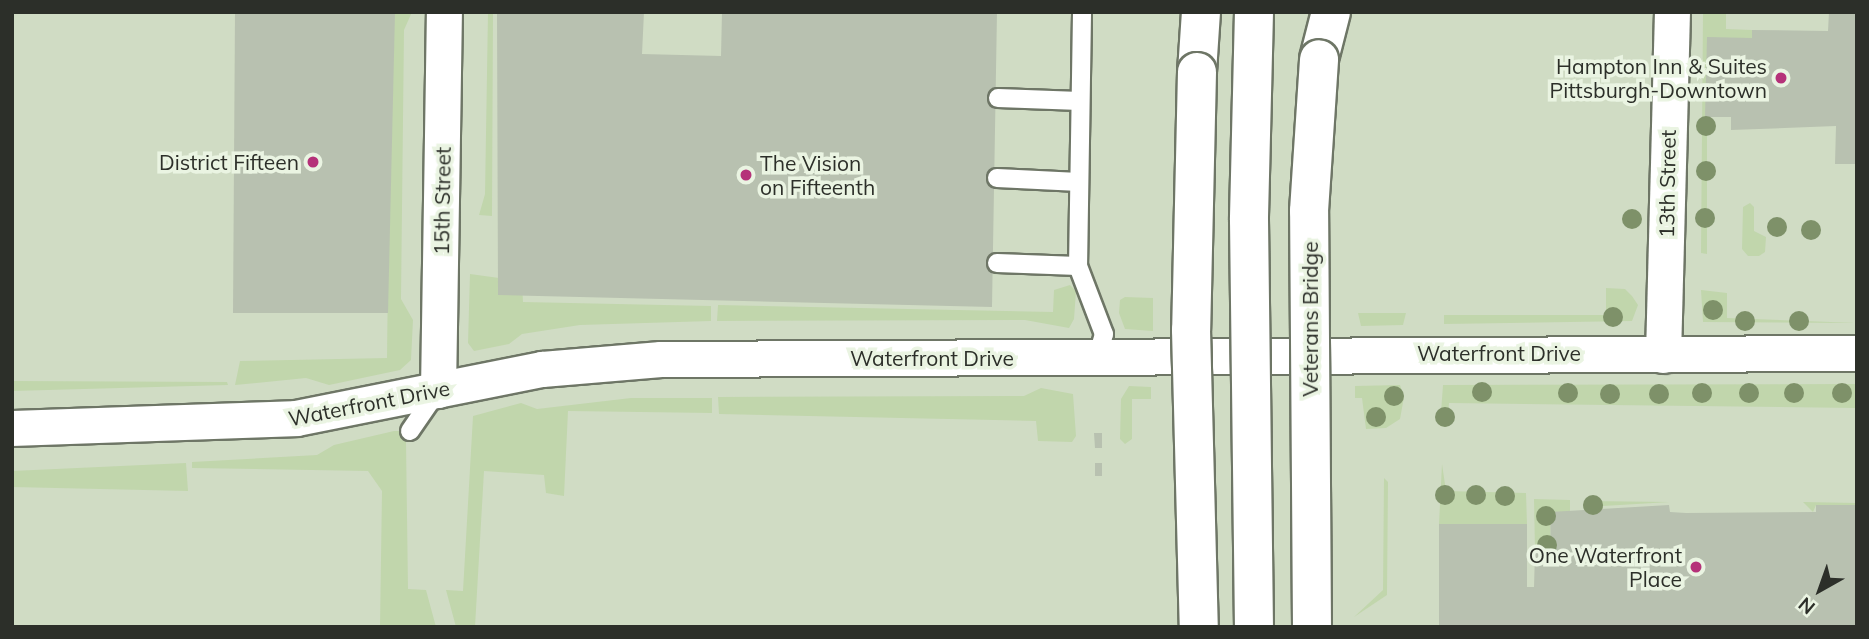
<!DOCTYPE html>
<html>
<head>
<meta charset="utf-8">
<style>
  body { margin:0 }
  #map { position:relative; width:1869px; height:639px; overflow:hidden; background:#dde7d5; font-family:Mulish,sans-serif }
  div>[style] { position:absolute }
  [style*='--x'] { left:calc(var(--x)*1px); top:calc(var(--y)*1px); width:calc(var(--w)*1px); rotate:calc(var(--a)*1deg) }
  .built>* { inset:0; background:#d0dcc4 }
  .green>* { inset:0; background:#c1d6ac }
  .building>* { inset:0; background:#b8c1b0 }
  .roads { filter:drop-shadow(2px 0 #6e7666) drop-shadow(-2px 0 #6e7666) drop-shadow(0 2px #6e7666) drop-shadow(0 -2px #6e7666) }
  .service>* { height:18px; margin:-9px; padding:0 9px; transform-origin:9px; border-radius:9px; background:#fff }
  .minor>* { height:35px; margin:-17.5px; padding:0 17.5px; transform-origin:17.5px; border-radius:17.5px; background:#fff }
  .motorway>* { height:38px; margin:-19px; padding:0 19px; transform-origin:19px; border-radius:19px; background:#fff }
  .bridges { filter:drop-shadow(2px 0 #6e7666) drop-shadow(-2px 0 #6e7666) drop-shadow(0 2px #6e7666) drop-shadow(0 -2px #6e7666) }
  .motorway-bridge>* { height:38px; margin:-19px; padding:0 19px; transform-origin:19px; border-radius:19px; background:#fff }
  .trees>* { width:20px; height:20px; margin:-10px; border-radius:50%; background:#7e9169 }
  .dots>* { width:19px; height:19px; translate:-50% -50%; box-sizing:border-box; border:4px solid #eaf4e2; border-radius:50% }
  span { translate:-50% -50%; white-space:nowrap; text-align:center; line-height:1.15; -webkit-text-stroke:7px #eaf4e2; paint-order:stroke }
  .poi-label { font-size:21px; color:#2c2f29 }
  .right { translate:-100% -50%; text-align:right }
  .left { translate:0 -50%; text-align:left }
  .street-label { font-size:21px; color:#2c2f29 }
  .frame { position:absolute; inset:0; border:14px solid #2c2f29; pointer-events:none }
  .north { position:absolute; left:1785px; top:555px; width:70px; height:70px; -webkit-text-stroke:5px #eaf4e2; paint-order:stroke; rotate:220deg; font-size:19px; font-weight:700; line-height:28px; text-align:center; color:#2c2f29 }
  .north::after { content:''; display:block; margin:auto; width:24px; height:32px; background:#2c2f29; clip-path:polygon(50% 0,100% 100%,50% 72%,0 100%) }
</style>
</head>
<body>
<div id="map">
  <div class="built">
    <i style="clip-path:polygon(12px 12px,1857px 12px,1857px 627px,12px 627px)"></i>
  </div>
  <div class="green">
    <i style="clip-path:polygon(391px 12px,412px 12px,404px 30px,401px 299px,413px 320px,411px 360px,400px 370px,329px 385px,306px 378px,235px 385px,240px 361px,387px 358px)"></i>
    <i style="clip-path:polygon(488px 12px,493px 12px,492px 216px,479px 215px,485px 194px)"></i>
    <i style="clip-path:polygon(1703px 12px,1726px 12px,1726px 29px,1752px 30px,1752px 38px,1707px 38px,1707px 254px,1701px 253px)"></i>
    <i style="clip-path:polygon(1750px 203px,1754px 207px,1754px 231px,1766px 237px,1765px 252px,1759px 256px,1748px 256px,1742px 249px,1743px 207px)"></i>
    <i style="clip-path:polygon(470px 274px,522px 281px,523px 302px,711px 306px,711px 321px,580px 325px,522px 334px,509px 344px,474px 351px,468px 343px)"></i>
    <i style="clip-path:polygon(1070px 285px,1076px 291px,1074px 319px,1069px 328px,1025px 320px,717px 321px,718px 305px,1053px 312px,1054px 290px)"></i>
    <i style="clip-path:polygon(1606px 288px,1625px 289px,1632px 296px,1638px 305px,1632px 321px,1444px 324px,1444px 315px,1606px 315px)"></i>
    <i style="clip-path:polygon(1701px 290px,1727px 293px,1727px 318px,1857px 323px,1703px 322px)"></i>
    <i style="clip-path:polygon(1125px 297px,1153px 298px,1153px 331px,1125px 329px,1119px 313px,1120px 300px)"></i>
    <i style="clip-path:polygon(1358px 313px,1406px 313px,1403px 325px,1361px 326px)"></i>
    <i style="clip-path:polygon(12px 381px,227px 382px,228px 385px,12px 391px)"></i>
    <i style="clip-path:polygon(1857px 384px,1857px 408px,1449px 403px,1447px 427px,1440px 426px,1443px 385px)"></i>
    <i style="clip-path:polygon(1400px 385px,1404px 397px,1400px 419px,1386px 428px,1366px 429px,1362px 398px,1355px 398px,1355px 386px)"></i>
    <i style="clip-path:polygon(1129px 386px,1151px 387px,1151px 399px,1132px 399px,1132px 439px,1125px 444px,1120px 439px,1121px 399px)"></i>
    <i style="clip-path:polygon(1041px 388px,1073px 394px,1076px 436px,1072px 442px,1038px 441px,1036px 421px,719px 414px,718px 397px,1024px 396px)"></i>
    <i style="clip-path:polygon(631px 398px,712px 398px,712px 413px,568px 411px,564px 496px,546px 493px,544px 475px,484px 471px,475px 627px,456px 627px,446px 590px,463px 591px,473px 416px,521px 403px,537px 409px)"></i>
    <i style="clip-path:polygon(394px 431px,401px 431px,406px 441px,408px 589px,426px 590px,436px 627px,380px 627px,382px 491px,368px 471px,192px 468px,192px 462px,317px 455px,334px 445px)"></i>
    <i style="clip-path:polygon(186px 463px,188px 491px,12px 487px,12px 471px)"></i>
    <i style="clip-path:polygon(1442px 464px,1446px 491px,1526px 493px,1527px 524px,1439px 524px)"></i>
    <i style="clip-path:polygon(1384px 478px,1388px 482px,1387px 595px,1354px 617px,1383px 590px)"></i>
    <i style="clip-path:polygon(1534px 499px,1570px 500px,1570px 512px,1550px 512px,1551px 551px,1535px 551px)"></i>
    <i style="clip-path:polygon(1585px 501px,1670px 502px,1603px 506px,1603px 512px,1584px 512px)"></i>
    <i style="clip-path:polygon(1803px 502px,1857px 503px,1857px 505px,1816px 505px,1813px 512px)"></i>
  </div>
  <div class="building">
    <i style="clip-path:polygon(235px 12px,395px 12px,388px 313px,233px 313px)"></i>
    <i style="clip-path:polygon(497px 12px,644px 12px,642px 54px,721px 56px,722px 12px,997px 12px,992px 307px,498px 295px)"></i>
    <i style="clip-path:polygon(1829px 12px,1857px 12px,1857px 164px,1835px 164px,1836px 126px,1731px 130px,1731px 117px,1705px 117px,1707px 37px,1752px 38px,1752px 30px,1828px 31px)"></i>
    <i style="clip-path:polygon(1094px 433px,1102px 433px,1102px 448px,1095px 448px)"></i>
    <i style="clip-path:polygon(1095px 463px,1102px 463px,1102px 476px,1095px 476px)"></i>
    <i style="clip-path:polygon(1669px 505px,1670px 512px,1686px 513px,1816px 512px,1816px 505px,1857px 505px,1857px 627px,1439px 627px,1439px 524px,1527px 524px,1527px 587px,1534px 587px,1535px 551px,1551px 551px,1550px 512px)"></i>
  </div>
  <div class="roads">
    <div class="service">
      <i style="--x:1082;--y:14;--w:252;--a:90.9"></i>
      <i style="--x:1078;--y:266;--w:73;--a:69.1"></i>
      <i style="--x:1104;--y:334;--w:26;--a:106"></i>
      <i style="--x:998;--y:98;--w:82;--a:2.1"></i>
      <i style="--x:997;--y:178;--w:82;--a:2.8"></i>
      <i style="--x:997;--y:263;--w:81;--a:2.1"></i>
      <i style="--x:410;--y:431;--w:46;--a:-55.6"></i>
    </div>
    <div class="minor">
      <i style="--x:1663;--y:355;--w:343;--a:-88.5"></i>
      <i style="--x:438;--y:390;--w:378;--a:-89.1"></i>
      <i style="--x:12;--y:428;--w:284;--a:-2"></i>
      <i style="--x:296;--y:418;--w:251;--a:-11.3"></i>
      <i style="--x:542;--y:369;--w:119;--a:-4.8"></i>
      <i style="--x:661;--y:359;--w:1196;--a:-0.29"></i>
    </div>
    <div class="motorway">
      <i style="--x:1319;--y:59;--w:49;--a:-75.7"></i>
      <i style="--x:1197;--y:72;--w:60;--a:-86.2"></i>
    </div>
  </div>
  <div class="bridges">
    <div class="motorway-bridge">
      <i style="--x:1254;--y:12;--w:208;--a:91.4"></i>
      <i style="--x:1249;--y:220;--w:407;--a:89.3"></i>
      <i style="--x:1197;--y:72;--w:258;--a:91.3"></i>
      <i style="--x:1191;--y:330;--w:297;--a:88.5"></i>
      <i style="--x:1312;--y:627;--w:416;--a:-90.4"></i>
      <i style="--x:1309;--y:211;--w:152;--a:-86.2"></i>
    </div>
  </div>
  <div class="trees">
    <i style="left:1706px;top:126px"></i>
    <i style="left:1706px;top:171px"></i>
    <i style="left:1705px;top:218px"></i>
    <i style="left:1632px;top:219px"></i>
    <i style="left:1777px;top:227px"></i>
    <i style="left:1811px;top:230px"></i>
    <i style="left:1713px;top:310px"></i>
    <i style="left:1613px;top:317px"></i>
    <i style="left:1745px;top:321px"></i>
    <i style="left:1799px;top:321px"></i>
    <i style="left:1482px;top:392px"></i>
    <i style="left:1568px;top:393px"></i>
    <i style="left:1702px;top:393px"></i>
    <i style="left:1749px;top:393px"></i>
    <i style="left:1794px;top:393px"></i>
    <i style="left:1842px;top:393px"></i>
    <i style="left:1610px;top:394px"></i>
    <i style="left:1659px;top:394px"></i>
    <i style="left:1394px;top:396px"></i>
    <i style="left:1376px;top:417px"></i>
    <i style="left:1445px;top:417px"></i>
    <i style="left:1445px;top:495px"></i>
    <i style="left:1476px;top:495px"></i>
    <i style="left:1505px;top:496px"></i>
    <i style="left:1593px;top:505px"></i>
    <i style="left:1546px;top:516px"></i>
    <i style="left:1547px;top:545px"></i>
  </div>
  <div class="dots">
    <i style="left:1781px;top:78px;background:#b53279"></i>
    <i style="left:313px;top:162px;background:#b53279"></i>
    <i style="left:746px;top:175px;background:#b53279"></i>
    <i style="left:1696px;top:567px;background:#b53279"></i>
  </div>
  <div class="poi-label">
    <span class="right" style="left:1767px;top:78px">Hampton Inn &amp; Suites<br>Pittsburgh-Downtown</span>
    <span class="right" style="left:299px;top:162px">District Fifteen</span>
    <span class="left" style="left:760px;top:175px">The Vision<br>on Fifteenth</span>
    <span class="right" style="left:1682px;top:567px">One Waterfront<br>Place</span>
  </div>
  <div class="street-label">
    <span style="left:1667px;top:184px;rotate:-89deg">13th Street</span>
    <span style="left:442px;top:201px;rotate:-89deg">15th Street</span>
    <span style="left:1310px;top:319px;rotate:-90deg">Veterans Bridge</span>
    <span style="left:1499px;top:353px">Waterfront Drive</span>
    <span style="left:932px;top:358px">Waterfront Drive</span>
    <span style="left:369px;top:403px;rotate:-11deg">Waterfront Drive</span>
  </div>
  <div class="frame"></div>
  <div class="north">N</div>
</div>
</body>
</html>
